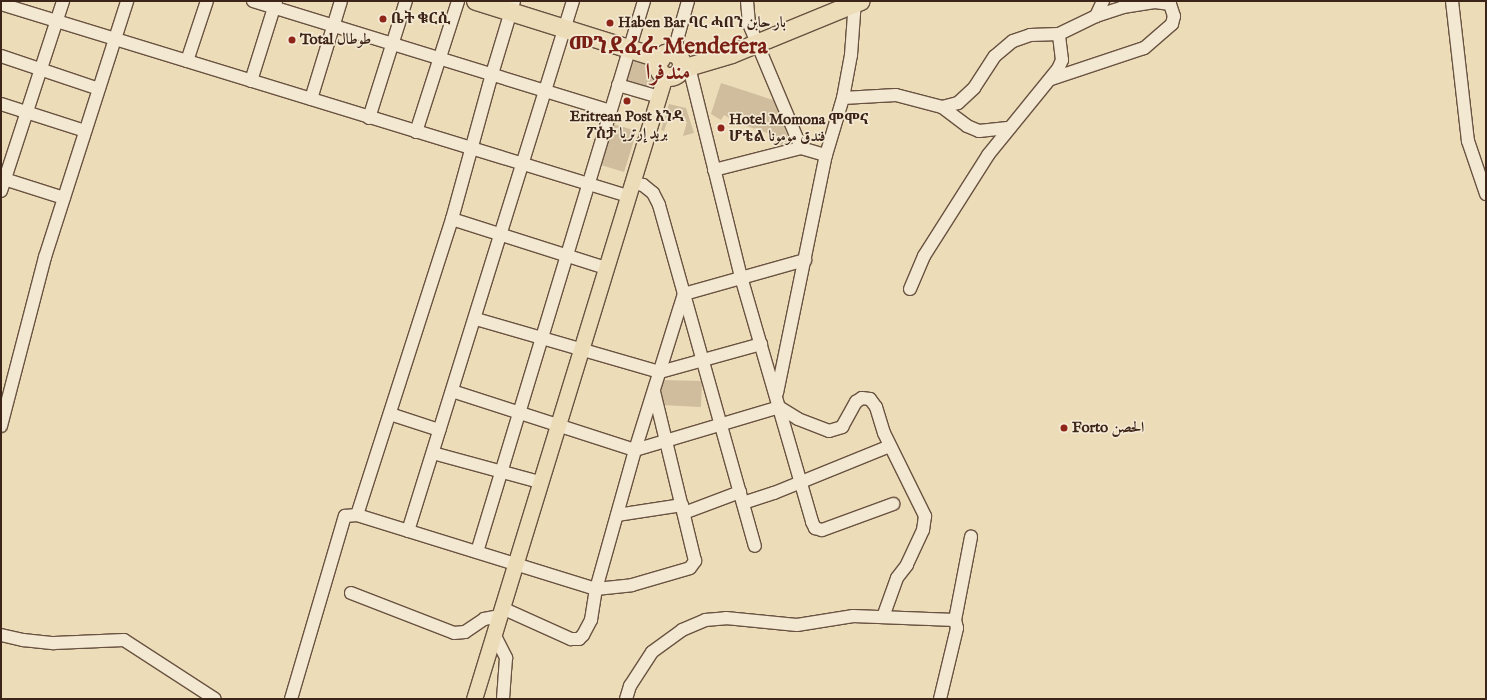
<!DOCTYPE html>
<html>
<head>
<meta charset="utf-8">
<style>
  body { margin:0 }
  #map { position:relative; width:1487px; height:700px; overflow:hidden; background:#eddcb8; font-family:"IM FELL English",Amiri,"Noto Serif Ethiopic",serif }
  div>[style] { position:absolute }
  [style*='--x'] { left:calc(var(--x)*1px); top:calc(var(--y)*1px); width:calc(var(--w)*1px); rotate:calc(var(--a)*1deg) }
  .green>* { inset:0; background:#cfbd9d }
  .roads { filter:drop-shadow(1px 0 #695241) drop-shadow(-1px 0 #695241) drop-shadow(0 1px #695241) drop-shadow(0 -1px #695241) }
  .minor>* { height:12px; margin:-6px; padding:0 6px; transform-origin:6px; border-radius:6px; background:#f3e8d1 }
  .major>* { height:15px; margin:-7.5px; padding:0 7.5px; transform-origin:7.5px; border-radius:7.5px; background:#eddcb8 }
  .highway>* { height:18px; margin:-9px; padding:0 9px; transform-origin:9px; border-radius:9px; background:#eddcb8 }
  .highway>.ring { margin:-9px; padding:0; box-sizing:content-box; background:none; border:18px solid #eddcb8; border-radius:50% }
  .dots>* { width:11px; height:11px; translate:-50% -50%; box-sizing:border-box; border:2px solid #f3e8d1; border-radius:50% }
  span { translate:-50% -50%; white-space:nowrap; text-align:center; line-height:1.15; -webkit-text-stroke:3.5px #f3e8d1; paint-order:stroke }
  .poi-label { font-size:15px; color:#3d2419; font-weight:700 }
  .left { translate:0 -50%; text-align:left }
  .town-label { font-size:23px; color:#7a1f14; font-weight:700 }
  .frame { position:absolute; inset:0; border:2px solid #3d2419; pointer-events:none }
</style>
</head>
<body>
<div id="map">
  <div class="green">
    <i style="clip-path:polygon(633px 61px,645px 64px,653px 71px,654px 82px,649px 88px,626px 83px)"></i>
    <i style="clip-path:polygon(721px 83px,773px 100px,791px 144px,774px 145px,777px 136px,743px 125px,724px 115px,721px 120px,711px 114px)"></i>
    <i style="clip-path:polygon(669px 104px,686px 108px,694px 133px,683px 136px,687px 122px,669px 116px,664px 131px,661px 130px)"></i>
    <i style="clip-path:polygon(613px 124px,637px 131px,624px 172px,601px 165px)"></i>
    <i style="clip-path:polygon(662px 380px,702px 381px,701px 407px,661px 405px)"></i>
  </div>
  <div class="roads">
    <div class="minor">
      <i style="--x:253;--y:1;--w:374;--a:17.1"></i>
      <i style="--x:747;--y:1;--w:23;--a:85"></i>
      <i style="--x:749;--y:24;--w:134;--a:67.2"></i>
      <i style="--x:1452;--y:1;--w:141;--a:83.5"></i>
      <i style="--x:1468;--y:141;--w:56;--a:71.2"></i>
      <i style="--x:1;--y:4;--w:656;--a:17.03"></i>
      <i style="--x:1096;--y:16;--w:17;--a:-65"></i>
      <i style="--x:673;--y:54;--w:55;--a:-74.2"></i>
      <i style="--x:1;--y:56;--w:103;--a:18.6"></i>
      <i style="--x:187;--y:61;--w:63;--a:-71.6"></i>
      <i style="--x:689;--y:67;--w:216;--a:76.1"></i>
      <i style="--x:741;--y:277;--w:255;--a:73.8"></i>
      <i style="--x:812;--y:522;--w:7;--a:63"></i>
      <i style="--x:815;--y:528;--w:7;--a:16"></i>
      <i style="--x:822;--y:530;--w:76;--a:-20.1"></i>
      <i style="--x:251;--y:81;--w:84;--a:-72.6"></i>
      <i style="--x:618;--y:85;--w:43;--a:16.3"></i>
      <i style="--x:843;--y:98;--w:53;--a:-3.2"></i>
      <i style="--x:896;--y:95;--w:48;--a:14.6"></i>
      <i style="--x:942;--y:107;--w:16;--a:-14"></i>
      <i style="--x:958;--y:103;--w:22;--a:-43"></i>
      <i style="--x:974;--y:88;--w:38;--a:-57"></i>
      <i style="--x:995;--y:56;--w:23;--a:-40"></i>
      <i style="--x:1013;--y:41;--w:18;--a:-19"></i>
      <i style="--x:1030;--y:35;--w:29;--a:-2"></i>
      <i style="--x:1059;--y:34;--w:41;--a:-25.9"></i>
      <i style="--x:1096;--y:16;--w:28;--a:-18"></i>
      <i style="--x:1123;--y:7;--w:32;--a:-9"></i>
      <i style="--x:1155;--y:2;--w:15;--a:8"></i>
      <i style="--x:1170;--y:4;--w:13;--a:72"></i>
      <i style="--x:1174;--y:16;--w:8;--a:104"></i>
      <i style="--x:1172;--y:24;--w:37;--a:139"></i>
      <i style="--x:1144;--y:48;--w:98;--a:161.6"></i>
      <i style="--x:311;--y:99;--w:102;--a:-73"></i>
      <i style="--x:1;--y:104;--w:88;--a:17.8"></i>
      <i style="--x:942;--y:107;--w:31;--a:37"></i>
      <i style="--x:967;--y:126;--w:13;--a:23"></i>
      <i style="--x:979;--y:131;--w:31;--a:-6"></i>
      <i style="--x:369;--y:118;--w:123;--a:-72.5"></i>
      <i style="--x:416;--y:132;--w:138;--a:-72.2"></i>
      <i style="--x:714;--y:170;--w:90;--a:-14.2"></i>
      <i style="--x:801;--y:148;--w:26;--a:16"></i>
      <i style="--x:1;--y:178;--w:66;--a:17.6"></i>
      <i style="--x:632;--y:183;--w:11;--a:10"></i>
      <i style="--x:643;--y:185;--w:13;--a:39"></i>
      <i style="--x:653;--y:193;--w:13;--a:63"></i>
      <i style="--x:659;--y:205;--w:354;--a:74.3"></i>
      <i style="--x:1;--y:191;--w:200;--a:-71.9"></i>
      <i style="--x:452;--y:219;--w:162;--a:17.7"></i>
      <i style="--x:910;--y:289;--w:36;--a:-67"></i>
      <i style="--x:924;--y:256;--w:120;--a:-57.6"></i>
      <i style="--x:988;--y:155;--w:111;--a:-50.9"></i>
      <i style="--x:1058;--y:69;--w:10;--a:-66"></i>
      <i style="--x:1062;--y:60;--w:26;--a:-97"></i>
      <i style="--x:476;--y:319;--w:191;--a:16.1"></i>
      <i style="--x:660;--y:372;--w:105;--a:-15.5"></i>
      <i style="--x:452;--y:391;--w:192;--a:17.9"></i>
      <i style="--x:635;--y:450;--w:150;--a:-16.6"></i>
      <i style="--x:779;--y:407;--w:22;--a:32"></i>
      <i style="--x:798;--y:419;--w:33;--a:21"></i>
      <i style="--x:829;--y:431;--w:14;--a:-17"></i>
      <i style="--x:842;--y:427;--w:29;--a:-61"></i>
      <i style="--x:856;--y:402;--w:7;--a:-34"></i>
      <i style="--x:862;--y:398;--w:8;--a:7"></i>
      <i style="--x:870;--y:399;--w:10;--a:53"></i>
      <i style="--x:876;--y:407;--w:27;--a:73"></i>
      <i style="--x:884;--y:433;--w:93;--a:63.7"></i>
      <i style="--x:925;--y:516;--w:14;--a:98"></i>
      <i style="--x:923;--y:530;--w:38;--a:115"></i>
      <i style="--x:907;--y:565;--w:16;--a:128"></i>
      <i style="--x:897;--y:578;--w:41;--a:109.7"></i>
      <i style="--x:777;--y:393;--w:243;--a:-78.4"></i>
      <i style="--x:826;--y:155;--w:59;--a:-73.4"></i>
      <i style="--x:843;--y:98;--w:44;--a:-79.5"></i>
      <i style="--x:851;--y:55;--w:54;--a:-85.8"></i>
      <i style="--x:390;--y:414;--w:52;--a:18.1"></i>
      <i style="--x:1;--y:426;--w:175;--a:-75.4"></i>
      <i style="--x:45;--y:257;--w:269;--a:-72.2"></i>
      <i style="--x:433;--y:453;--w:111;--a:15.2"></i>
      <i style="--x:743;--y:503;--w:33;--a:-18"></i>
      <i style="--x:774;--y:493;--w:125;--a:-22.1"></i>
      <i style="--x:684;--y:513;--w:60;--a:-20.6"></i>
      <i style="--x:357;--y:515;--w:311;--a:-72.2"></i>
      <i style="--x:452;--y:219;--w:150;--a:-74.6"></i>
      <i style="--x:492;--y:74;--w:76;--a:-73.2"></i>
      <i style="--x:617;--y:515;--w:66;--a:-8.7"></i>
      <i style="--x:408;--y:531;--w:555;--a:-72.71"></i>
      <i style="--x:477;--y:552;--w:576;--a:-73.14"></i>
      <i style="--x:351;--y:593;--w:110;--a:21.2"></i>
      <i style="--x:454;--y:633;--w:11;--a:-5"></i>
      <i style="--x:465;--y:632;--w:23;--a:-34"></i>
      <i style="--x:484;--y:619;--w:15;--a:-11"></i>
      <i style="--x:502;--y:608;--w:76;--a:24.2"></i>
      <i style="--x:571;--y:639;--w:8;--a:0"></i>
      <i style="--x:579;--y:639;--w:6;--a:-45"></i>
      <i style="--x:583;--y:635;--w:17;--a:-62"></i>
      <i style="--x:591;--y:620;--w:31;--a:-81"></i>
      <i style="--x:596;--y:589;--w:144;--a:-74.3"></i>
      <i style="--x:635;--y:450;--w:164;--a:-72.6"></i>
      <i style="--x:684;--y:294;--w:126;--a:-15.7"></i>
      <i style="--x:494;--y:634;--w:27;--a:63"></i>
      <i style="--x:506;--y:658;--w:41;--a:94.2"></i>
      <i style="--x:1;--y:635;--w:23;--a:13"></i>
      <i style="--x:23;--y:640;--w:31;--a:6"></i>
      <i style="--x:54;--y:643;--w:70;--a:-2.5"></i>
      <i style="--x:124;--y:640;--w:108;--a:33"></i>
      <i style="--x:291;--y:699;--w:191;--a:-73.6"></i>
      <i style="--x:345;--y:516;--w:12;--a:-5"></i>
      <i style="--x:357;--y:515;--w:250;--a:17.2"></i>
      <i style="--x:596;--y:589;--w:36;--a:-6"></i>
      <i style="--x:632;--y:585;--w:60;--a:-16.3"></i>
      <i style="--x:690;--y:568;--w:9;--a:-54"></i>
      <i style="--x:695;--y:561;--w:174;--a:-103.6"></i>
      <i style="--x:626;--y:699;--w:14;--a:-73"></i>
      <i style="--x:630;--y:686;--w:40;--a:-57.1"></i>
      <i style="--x:652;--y:652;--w:37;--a:-36"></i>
      <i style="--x:682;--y:630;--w:25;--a:-23"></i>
      <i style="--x:705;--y:620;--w:21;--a:-5"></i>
      <i style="--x:726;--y:618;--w:71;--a:5.6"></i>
      <i style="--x:797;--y:625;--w:57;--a:-9.1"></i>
      <i style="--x:853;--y:616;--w:102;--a:2.2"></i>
      <i style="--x:955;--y:620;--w:85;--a:-79.1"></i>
      <i style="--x:940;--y:699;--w:73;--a:-76.5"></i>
      <i style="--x:957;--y:628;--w:8;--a:-104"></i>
    </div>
    <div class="major">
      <i style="--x:474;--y:699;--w:652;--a:-72.96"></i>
    </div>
    <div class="highway">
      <i style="--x:476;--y:1;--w:194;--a:17.4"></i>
      <i class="ring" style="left:658px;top:53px;width:6px;height:6px"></i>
      <i style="--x:682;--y:69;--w:52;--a:-16.7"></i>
      <i style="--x:732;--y:54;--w:139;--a:-22.3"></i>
    </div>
  </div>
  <div class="dots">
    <i style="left:383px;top:19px;background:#8f2418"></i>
    <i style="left:610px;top:23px;background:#8f2418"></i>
    <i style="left:292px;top:40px;background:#8f2418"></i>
    <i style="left:627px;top:101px;background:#8f2418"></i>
    <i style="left:721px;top:128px;background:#8f2418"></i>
    <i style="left:1064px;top:428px;background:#8f2418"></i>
  </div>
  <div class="poi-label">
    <span class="left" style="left:391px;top:19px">ቤት ቁርሲ</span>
    <span class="left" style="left:618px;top:23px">Haben Bar ባር ሓበን بار حابن</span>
    <span class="left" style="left:300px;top:40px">Total طوطال</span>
    <span style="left:627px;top:125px">Eritrean Post እንዳ<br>ፖስታ بريد إرتريا</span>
    <span class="left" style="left:729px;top:128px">Hotel Momona ሞሞና<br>ሆቴል فندق مومونا</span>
    <span class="left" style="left:1072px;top:428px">Forto الحصن</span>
  </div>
  <div class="town-label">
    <span style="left:668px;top:60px">መንደፈራ Mendefera<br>مندفرا</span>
  </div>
  <div class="frame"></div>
</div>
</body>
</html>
